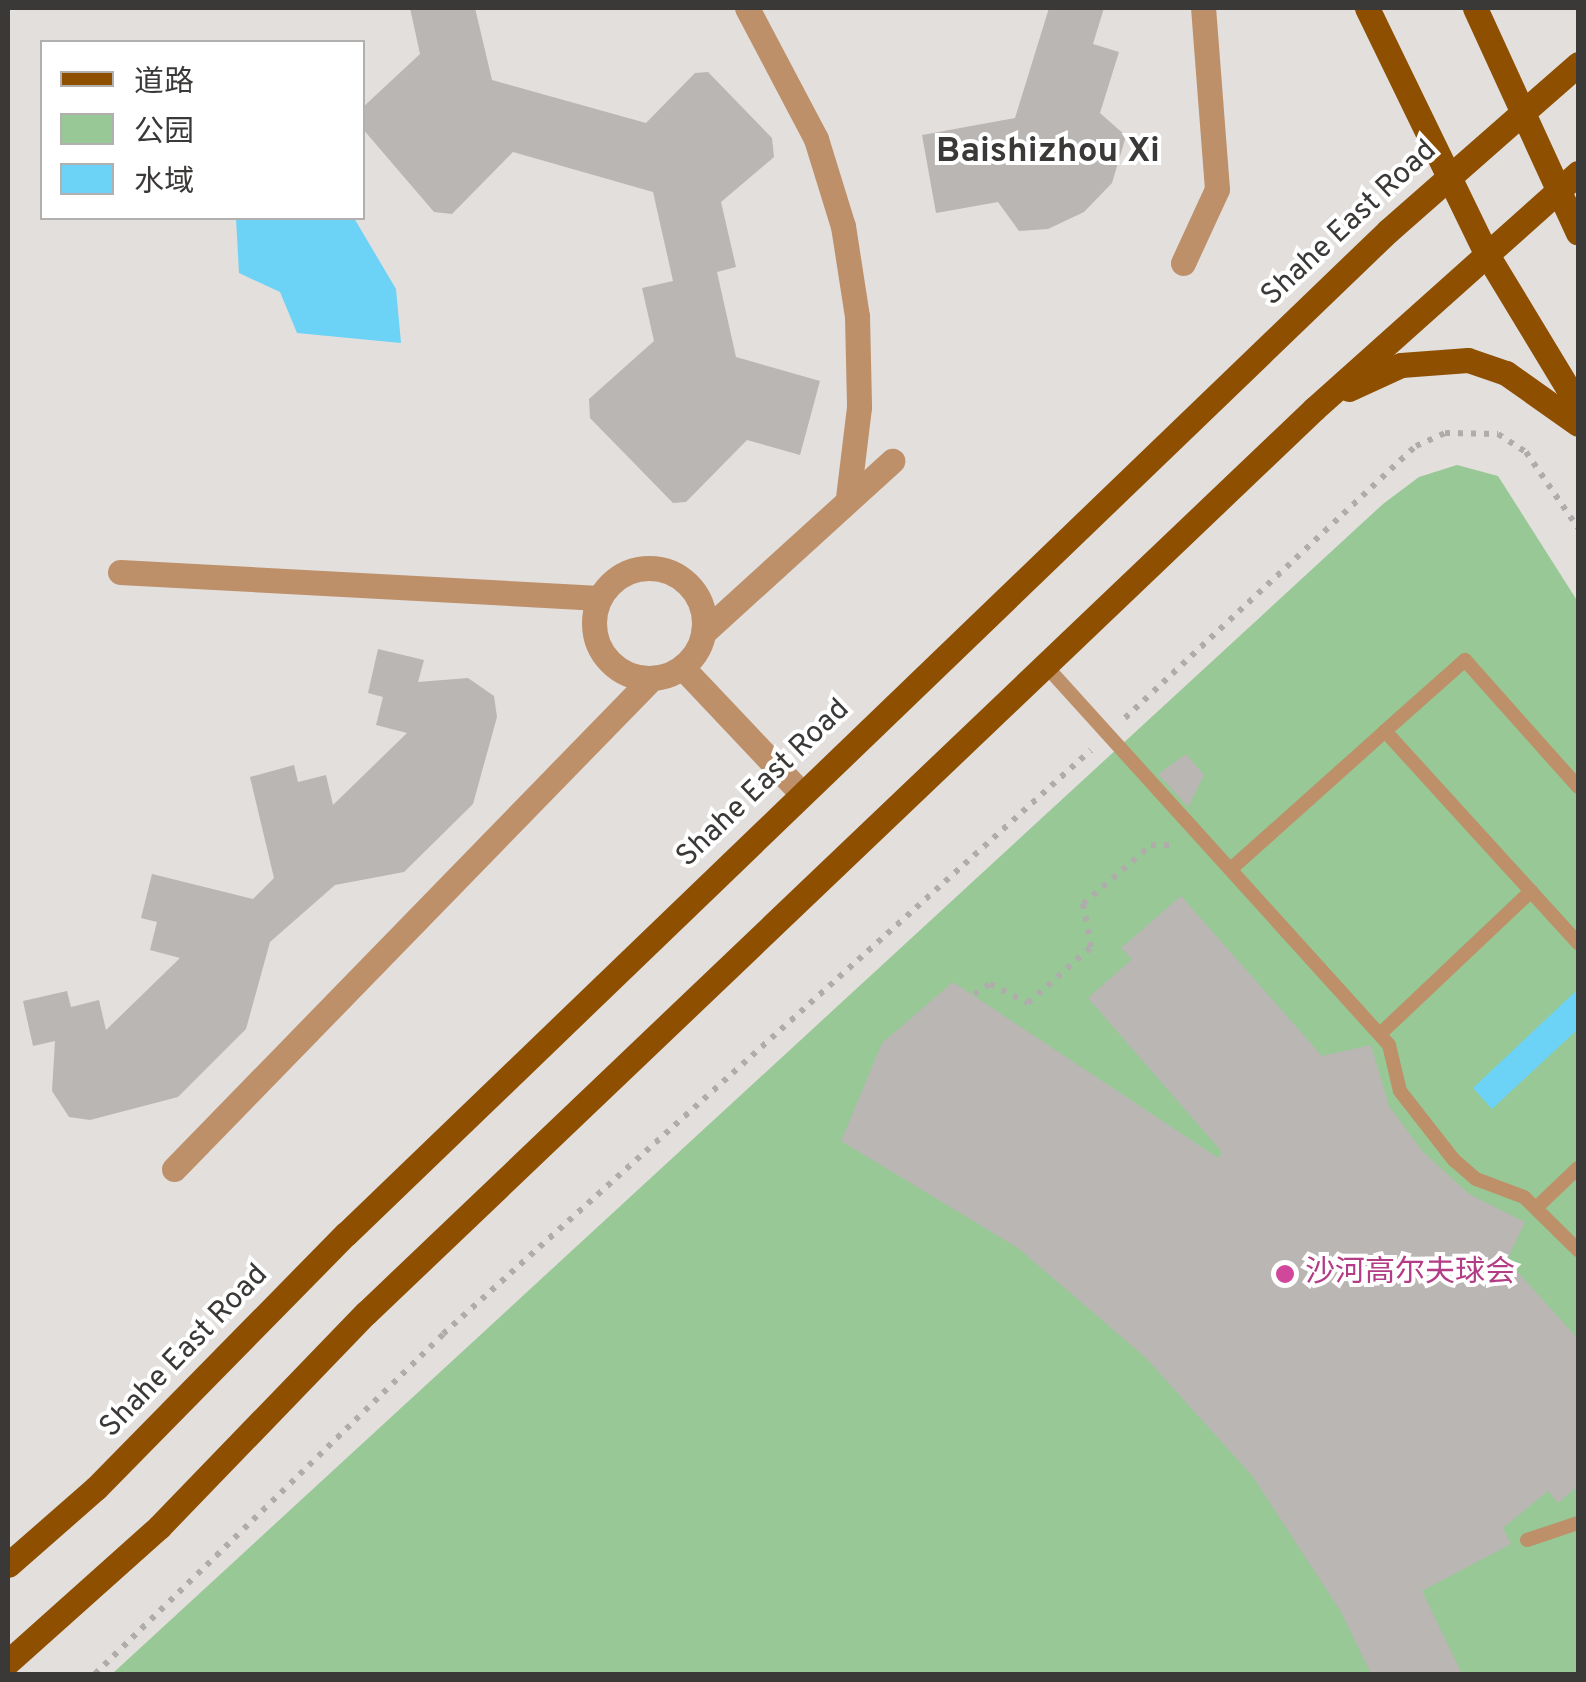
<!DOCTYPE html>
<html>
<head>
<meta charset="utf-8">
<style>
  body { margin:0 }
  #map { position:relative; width:1586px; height:1682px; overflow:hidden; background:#e2dfdd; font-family:Overpass,"Noto Sans SC",sans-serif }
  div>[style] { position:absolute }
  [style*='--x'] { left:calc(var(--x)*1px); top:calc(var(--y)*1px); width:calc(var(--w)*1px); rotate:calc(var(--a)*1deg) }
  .green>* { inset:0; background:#97c895 }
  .water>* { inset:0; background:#6cd3f6 }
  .building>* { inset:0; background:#b9b6b4 }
  .path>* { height:6px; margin-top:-3px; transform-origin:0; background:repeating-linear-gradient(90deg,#afacab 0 5px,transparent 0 13px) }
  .lane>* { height:14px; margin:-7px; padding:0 7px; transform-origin:7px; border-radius:7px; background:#bd906a }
  .street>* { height:25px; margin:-12.5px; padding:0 12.5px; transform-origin:12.5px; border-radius:12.5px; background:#bd906a }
  .street>.ring { margin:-12.5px; padding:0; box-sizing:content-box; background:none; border:25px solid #bd906a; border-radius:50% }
  .primary>* { height:25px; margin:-12.5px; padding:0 12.5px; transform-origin:12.5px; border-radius:12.5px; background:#8e5000 }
  .dots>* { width:28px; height:28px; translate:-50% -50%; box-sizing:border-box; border:5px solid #fff; border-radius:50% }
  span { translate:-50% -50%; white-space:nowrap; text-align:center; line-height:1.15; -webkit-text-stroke:8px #fff; paint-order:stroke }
  .street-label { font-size:30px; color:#3b3938 }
  .hotel-label { font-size:30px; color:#b23c85 }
  .left { translate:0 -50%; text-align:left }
  .quarter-label { font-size:35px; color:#3b3938; font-weight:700 }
  .frame { position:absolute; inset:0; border:10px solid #3b3938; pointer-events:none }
  .legend { position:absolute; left:40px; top:40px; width:325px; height:180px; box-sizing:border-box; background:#fff; border:2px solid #b1b0af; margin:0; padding:12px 18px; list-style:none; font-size:30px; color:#3b3938 }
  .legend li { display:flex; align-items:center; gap:20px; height:50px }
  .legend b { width:50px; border:2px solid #b1b0af }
</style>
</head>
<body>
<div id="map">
  <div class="green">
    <i style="clip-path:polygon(1457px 465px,1498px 476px,1578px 602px,1578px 1674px,112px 1674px,1383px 504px,1419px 477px)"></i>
  </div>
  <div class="water">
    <i style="clip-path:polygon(236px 218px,354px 218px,396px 289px,401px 343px,297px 333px,280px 292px,239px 273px)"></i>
    <i style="clip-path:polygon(1578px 989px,1578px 1029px,1492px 1109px,1473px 1088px)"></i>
  </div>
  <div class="building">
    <i style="clip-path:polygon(410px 8px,475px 8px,492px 80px,646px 123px,695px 73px,708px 72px,772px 138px,774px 157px,721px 202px,736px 267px,717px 272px,736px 357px,820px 381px,800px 455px,747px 440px,686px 502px,673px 503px,590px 418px,589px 399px,654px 341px,642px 288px,673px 281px,653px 192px,513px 152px,452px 214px,434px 212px,362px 128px,362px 108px,420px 54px)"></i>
    <i style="clip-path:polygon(1049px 8px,1104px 8px,1093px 44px,1119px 52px,1100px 113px,1126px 136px,1112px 183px,1084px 212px,1048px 229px,1019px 231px,998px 202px,936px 213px,922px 135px,1015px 118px)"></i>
    <i style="clip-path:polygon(378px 649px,424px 660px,418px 682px,468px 678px,494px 696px,497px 717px,473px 804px,404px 872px,335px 885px,270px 942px,246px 1029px,178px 1097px,90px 1120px,69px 1117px,52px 1091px,55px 1041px,33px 1046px,23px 1001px,67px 991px,71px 1007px,99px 1000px,106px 1030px,180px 958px,150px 950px,157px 922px,141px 918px,152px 874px,253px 899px,274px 878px,250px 777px,294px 765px,298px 782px,326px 775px,333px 805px,407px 733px,376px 725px,383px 697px,368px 693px)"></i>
    <i style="clip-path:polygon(1186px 754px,1204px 775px,1188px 807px,1158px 774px)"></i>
    <i style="clip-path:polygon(1181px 896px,1322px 1056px,1371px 1045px,1389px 1106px,1423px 1152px,1469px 1194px,1525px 1222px,1507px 1260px,1578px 1339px,1578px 1486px,1558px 1503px,1548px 1491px,1503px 1528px,1511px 1544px,1422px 1591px,1462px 1674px,1371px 1674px,1341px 1612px,1253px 1477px,1146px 1358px,1018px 1248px,841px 1141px,882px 1043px,953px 982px,1218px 1158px,1222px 1152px,1088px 998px,1132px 959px,1121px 948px)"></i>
  </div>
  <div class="path">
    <i style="--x:1125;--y:718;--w:398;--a:-43.1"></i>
    <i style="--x:1416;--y:446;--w:32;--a:-24"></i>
    <i style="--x:1445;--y:433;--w:53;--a:1.1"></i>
    <i style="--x:1498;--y:434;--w:33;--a:33"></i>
    <i style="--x:1526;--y:452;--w:92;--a:55.6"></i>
    <i style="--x:974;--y:994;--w:19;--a:-32"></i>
    <i style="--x:990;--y:984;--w:42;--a:26.6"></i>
    <i style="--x:1028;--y:1003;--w:84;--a:-41.6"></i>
    <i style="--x:1091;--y:947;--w:44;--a:-100.5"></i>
    <i style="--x:1083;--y:904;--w:90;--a:-40.9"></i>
    <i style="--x:1151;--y:845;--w:25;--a:0"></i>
    <i style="--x:95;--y:1674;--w:487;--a:-44.3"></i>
    <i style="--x:443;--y:1334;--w:872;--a:-42.03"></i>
  </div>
  <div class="lane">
    <i style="--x:1046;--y:666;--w:511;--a:47.85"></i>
    <i style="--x:1389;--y:1045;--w:47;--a:76.6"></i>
    <i style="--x:1400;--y:1091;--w:88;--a:52"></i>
    <i style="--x:1454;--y:1160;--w:29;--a:41"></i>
    <i style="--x:1476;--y:1179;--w:51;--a:20.6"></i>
    <i style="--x:1524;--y:1197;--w:76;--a:44.5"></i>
    <i style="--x:1385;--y:731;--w:107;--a:-41.6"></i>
    <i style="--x:1465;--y:660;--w:170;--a:48.3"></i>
    <i style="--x:1232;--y:868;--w:205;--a:-41.8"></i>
    <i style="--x:1385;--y:731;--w:287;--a:47.7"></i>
    <i style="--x:1380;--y:1034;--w:208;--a:-43.4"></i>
    <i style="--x:1537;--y:1207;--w:57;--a:-43.6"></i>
    <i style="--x:1527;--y:1540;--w:54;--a:-18.4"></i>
  </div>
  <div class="street">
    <i style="--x:747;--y:8;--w:148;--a:62.2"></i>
    <i style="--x:816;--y:139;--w:91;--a:72.8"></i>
    <i style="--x:843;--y:226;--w:91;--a:81.2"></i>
    <i style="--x:857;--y:316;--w:91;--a:88.7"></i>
    <i style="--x:859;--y:407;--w:92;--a:96.9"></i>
    <i style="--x:1183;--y:263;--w:81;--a:-65.3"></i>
    <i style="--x:1217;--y:189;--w:182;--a:-94.4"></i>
    <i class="ring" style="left:594px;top:568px;width:85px;height:85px"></i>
    <i style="--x:120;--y:572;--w:480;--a:3.1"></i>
    <i style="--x:703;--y:633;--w:256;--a:-42.3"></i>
    <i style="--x:682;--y:667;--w:173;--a:46.6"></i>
    <i style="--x:174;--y:1169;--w:685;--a:-45.77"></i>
  </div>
  <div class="primary">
    <i style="--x:1367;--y:8;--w:272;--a:64.1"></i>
    <i style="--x:1486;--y:253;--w:178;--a:58.8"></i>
    <i style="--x:1475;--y:8;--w:247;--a:65.4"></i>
    <i style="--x:1349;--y:389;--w:57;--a:-24.8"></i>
    <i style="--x:1401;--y:365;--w:67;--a:-4.3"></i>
    <i style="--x:1468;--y:360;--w:40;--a:18.9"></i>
    <i style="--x:1506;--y:373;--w:88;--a:35.3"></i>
    <i style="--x:8;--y:1565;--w:117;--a:-41.2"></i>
    <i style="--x:96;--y:1488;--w:356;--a:-45.5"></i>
    <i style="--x:346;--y:1234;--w:1446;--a:-43.91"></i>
    <i style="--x:1388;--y:231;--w:253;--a:-41.3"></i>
    <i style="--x:8;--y:1662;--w:203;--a:-41.8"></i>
    <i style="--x:159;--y:1527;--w:298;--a:-46"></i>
    <i style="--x:366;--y:1313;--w:1310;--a:-43.64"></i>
    <i style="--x:1314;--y:409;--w:354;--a:-41.8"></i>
  </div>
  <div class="dots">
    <i style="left:1285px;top:1274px;background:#d1479c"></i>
  </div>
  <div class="street-label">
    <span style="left:1350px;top:224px;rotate:-43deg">Shahe East Road</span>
    <span style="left:764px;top:784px;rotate:-44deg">Shahe East Road</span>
    <span style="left:185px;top:1352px;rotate:-46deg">Shahe East Road</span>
  </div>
  <div class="hotel-label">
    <span class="left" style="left:1305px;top:1274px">沙河高尔夫球会</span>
  </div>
  <div class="quarter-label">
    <span style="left:1048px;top:152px">Baishizhou Xi</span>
  </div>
  <div class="frame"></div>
  <ul class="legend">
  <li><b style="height:12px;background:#8e5000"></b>道路</li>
  <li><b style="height:28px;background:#97c895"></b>公园</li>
  <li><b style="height:28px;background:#6cd3f6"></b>水域</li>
  </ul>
</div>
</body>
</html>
